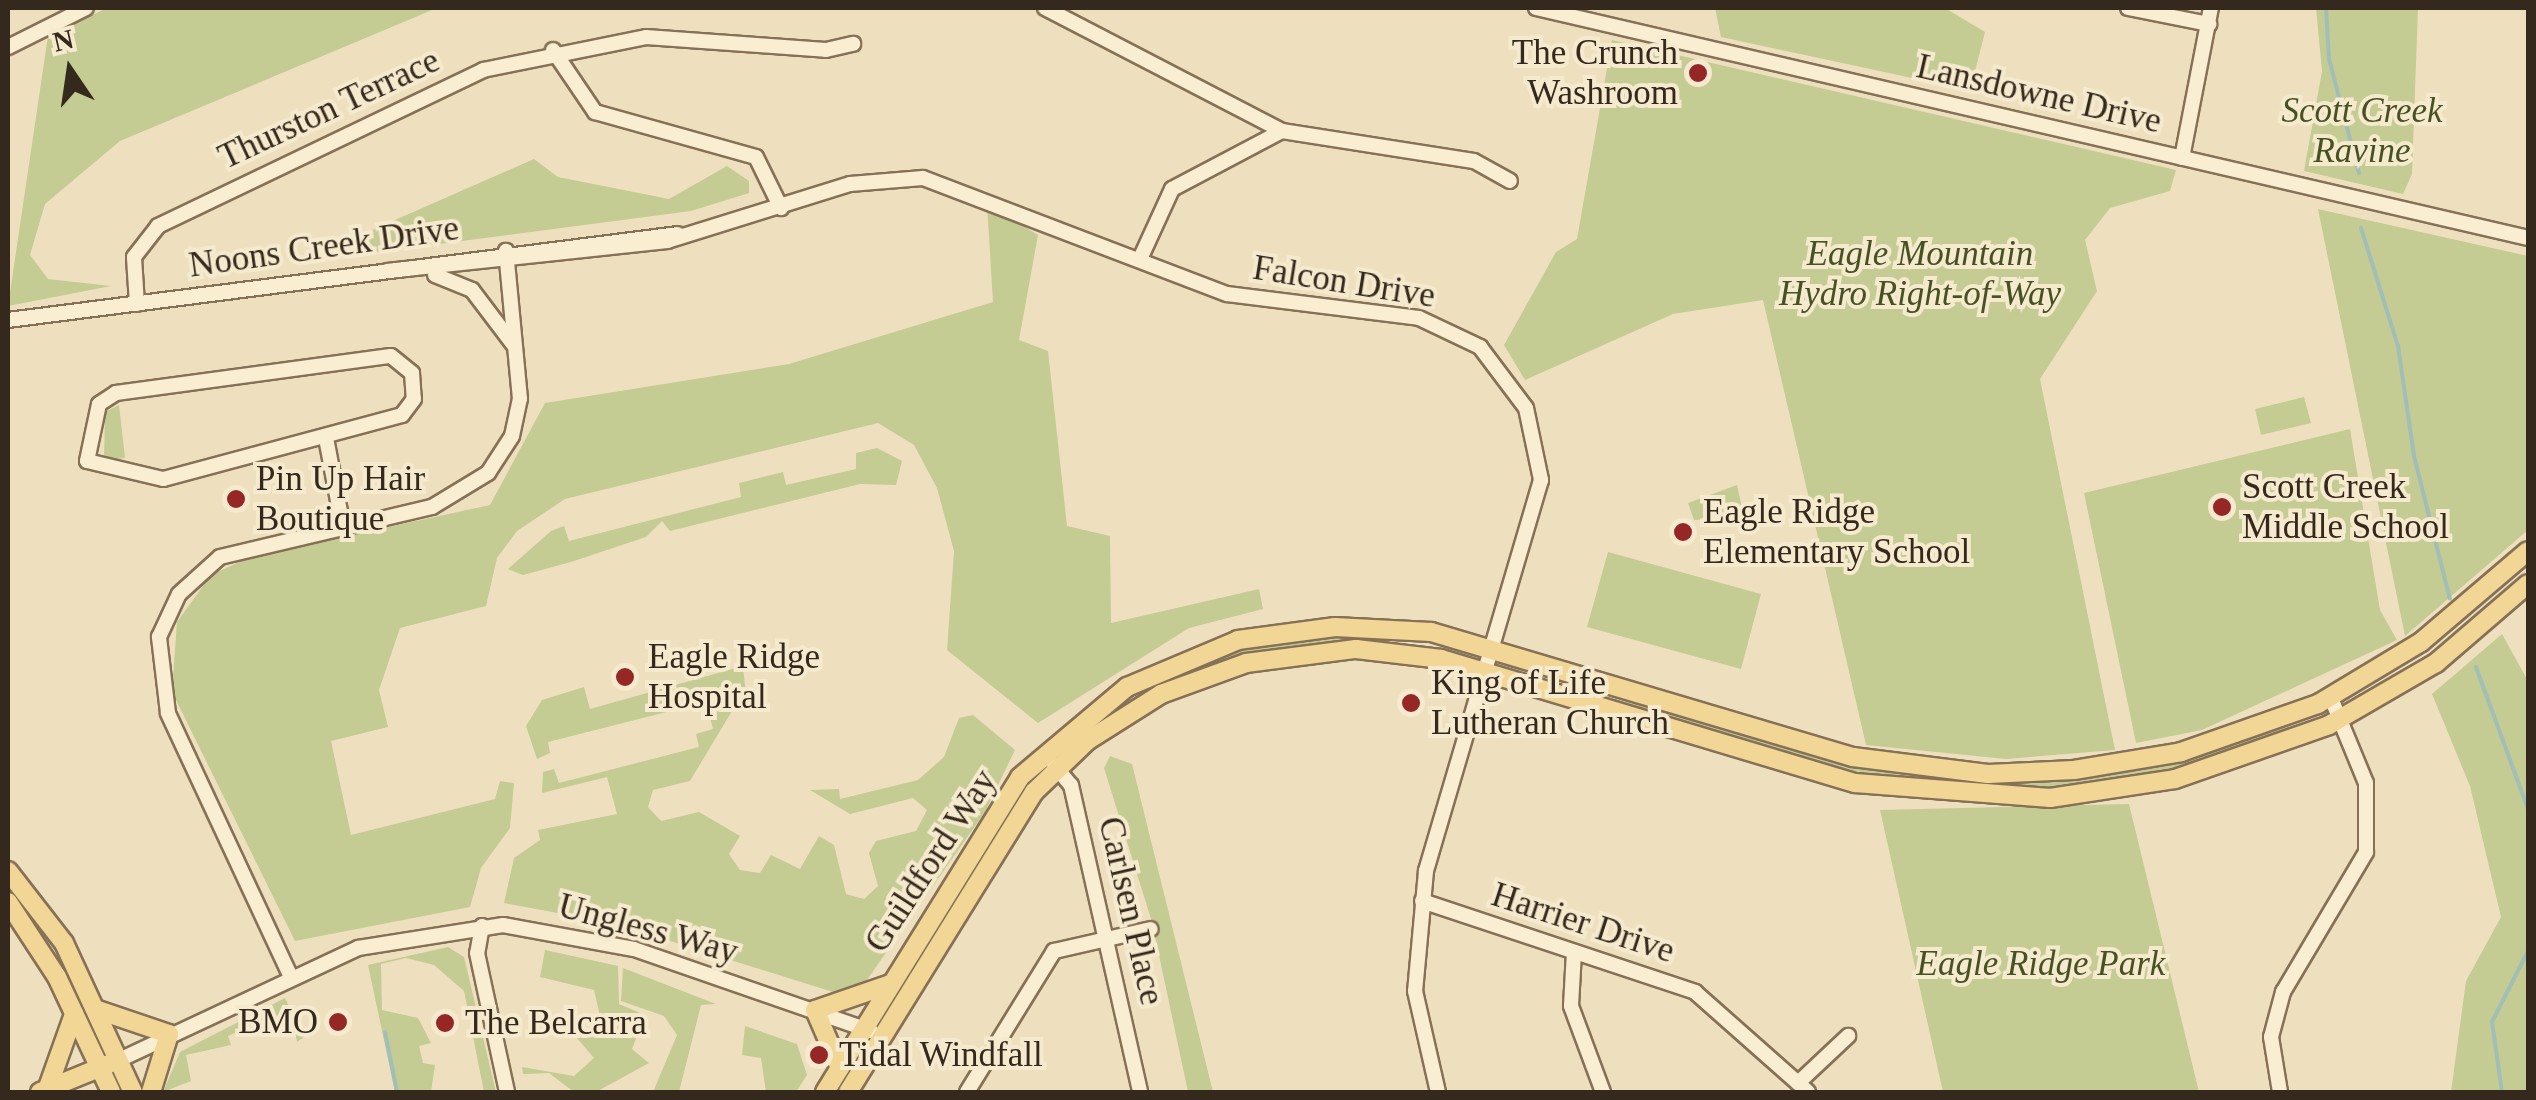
<!DOCTYPE html>
<html>
<head>
<meta charset="utf-8">
<style>
  body { margin:0 }
  #map { position:relative; width:2536px; height:1100px; overflow:hidden; background:#eee0bf; font-family:Georgia,serif }
  div>[style] { position:absolute }
  [style*='--x'] { left:calc(var(--x)*1px); top:calc(var(--y)*1px); width:calc(var(--w)*1px); rotate:calc(var(--a)*1deg) }
  .green>* { inset:0; background:#c4cb93 }
  .stream>* { height:4px; margin:-2px; padding:0 2px; transform-origin:2px; border-radius:2px; background:#a2bfb7 }
  .roads { filter:drop-shadow(2px 0 #867157) drop-shadow(-2px 0 #867157) drop-shadow(0 2px #867157) drop-shadow(0 -2px #867157) }
  .minor>* { height:14px; margin:-7px; padding:0 7px; transform-origin:7px; border-radius:7px; background:#f9edd2 }
  .major>* { height:18px; margin:-9px; padding:0 9px; transform-origin:9px; border-radius:9px; background:#f2d695 }
  .dots>* { width:28px; height:28px; translate:-50% -50%; box-sizing:border-box; border:5px solid #f5eace; border-radius:50% }
  span { translate:-50% -50%; white-space:nowrap; text-align:center; line-height:1.15; -webkit-text-stroke:8px #f5eace; paint-order:stroke }
  .poi-label { font-size:35px; color:#35281c }
  .right { translate:-100% -50%; text-align:right }
  .left { translate:0 -50%; text-align:left }
  .street-label { font-size:35px; color:#35281c }
  .park-label { font-size:35px; color:#465222; font-style:italic }
  .frame { position:absolute; inset:0; border:10px solid #35281c; pointer-events:none }
  .north { position:absolute; left:20px; top:20px; width:100px; height:100px; -webkit-text-stroke:8px #f5eace; paint-order:stroke; rotate:347deg; font-size:28px; font-weight:700; line-height:40px; text-align:center; color:#35281c }
  .north::after { content:''; display:block; margin:auto; width:35px; height:45px; background:#35281c; clip-path:polygon(50% 0,100% 100%,50% 72%,0 100%) }
</style>
</head>
<body>
<div id="map">
  <div class="green">
    <i style="clip-path:polygon(107px 8px,437px 8px,120px 141px,45px 204px,30px 255px,48px 279px,111px 286px,8px 306px,48px 36px)"></i>
    <i style="clip-path:polygon(1715px 8px,1945px 8px,1985px 32px,1973px 79px,1952px 79px,1954px 87px,1721px 37px)"></i>
    <i style="clip-path:polygon(2316px 8px,2418px 8px,2412px 174px,2403px 194px,2304px 171px,2322px 71px)"></i>
    <i style="clip-path:polygon(1612px 40px,2176px 170px,2170px 191px,2110px 208px,2085px 240px,2097px 291px,2040px 379px,2115px 750px,2006px 759px,1866px 745px,1763px 300px,1673px 314px,1525px 380px,1504px 345px,1556px 252px,1577px 239px)"></i>
    <i style="clip-path:polygon(534px 159px,558px 177px,669px 199px,727px 166px,749px 181px,749px 193px,691px 211px,340px 257px,339px 248px,363px 234px)"></i>
    <i style="clip-path:polygon(987px 204px,1038px 235px,1019px 340px,1048px 351px,1067px 526px,1110px 536px,1111px 623px,1259px 589px,1263px 609px,1189px 628px,1038px 723px,947px 650px,954px 551px,937px 488px,914px 445px,878px 423px,565px 499px,517px 531px,497px 558px,486px 606px,400px 628px,379px 690px,388px 727px,331px 741px,351px 835px,495px 799px,500px 781px,514px 783px,510px 828px,481px 868px,470px 907px,295px 941px,172px 692px,177px 622px,211px 575px,250px 557px,490px 505px,545px 403px,789px 364px,993px 302px)"></i>
    <i style="clip-path:polygon(2318px 209px,2528px 256px,2528px 530px,2405px 636px)"></i>
    <i style="clip-path:polygon(2304px 397px,2311px 423px,2261px 435px,2255px 409px)"></i>
    <i style="clip-path:polygon(119px 405px,125px 458px,104px 461px,105px 412px)"></i>
    <i style="clip-path:polygon(2350px 429px,2380px 610px,2397px 640px,2202px 730px,2136px 743px,2084px 493px)"></i>
    <i style="clip-path:polygon(877px 448px,902px 461px,896px 485px,860px 484px,670px 531px,662px 521px,646px 537px,571px 562px,523px 575px,508px 569px,551px 531px,564px 526px,569px 541px,741px 497px,739px 483px,783px 472px,786px 485px,856px 469px,856px 453px)"></i>
    <i style="clip-path:polygon(1737px 485px,1744px 517px,1694px 520px,1688px 503px)"></i>
    <i style="clip-path:polygon(1608px 552px,1761px 594px,1741px 669px,1587px 627px)"></i>
    <i style="clip-path:polygon(1323px 633px,1399px 635px,1261px 654px,1142px 694px,1236px 648px)"></i>
    <i style="clip-path:polygon(2502px 634px,2528px 681px,2528px 1092px,2451px 1092px,2466px 981px,2501px 917px,2470px 786px,2432px 694px)"></i>
    <i style="clip-path:polygon(743px 666px,747px 706px,738px 701px,690px 781px,653px 790px,648px 807px,661px 821px,699px 812px,740px 836px,729px 854px,740px 870px,760px 873px,771px 855px,800px 869px,819px 836px,834px 845px,846px 894px,864px 899px,878px 886px,869px 853px,876px 841px,916px 831px,927px 810px,913px 798px,850px 814px,810px 790px,839px 789px,840px 799px,918px 780px,944px 757px,959px 718px,973px 715px,1015px 750px,985px 812px,864px 984px,833px 992px,616px 924px,504px 903px,514px 858px,540px 840px,538px 830px,617px 814px,607px 777px,542px 793px,543px 772px,554px 769px,559px 783px,699px 747px,696px 734px,713px 729px,706px 702px,548px 742px,550px 753px,537px 759px,526px 726px,542px 700px,584px 687px,590px 709px)"></i>
    <i style="clip-path:polygon(1562px 685px,1868px 766px,1987px 780px,1987px 790px,1826px 767px)"></i>
    <i style="clip-path:polygon(2319px 718px,2190px 768px,2018px 791px,2018px 780px,2161px 764px)"></i>
    <i style="clip-path:polygon(1110px 756px,1132px 764px,1213px 1092px,1188px 1092px,1152px 922px,1104px 768px)"></i>
    <i style="clip-path:polygon(2129px 804px,2199px 1092px,1943px 1092px,1880px 810px)"></i>
    <i style="clip-path:polygon(448px 947px,464px 957px,496px 1092px,484px 1092px,464px 991px,434px 965px,406px 958px,381px 964px,382px 1010px,418px 1018px,431px 1043px,419px 1046px,423px 1063px,435px 1065px,431px 1092px,395px 1092px,368px 965px)"></i>
    <i style="clip-path:polygon(545px 950px,618px 966px,619px 1004px,645px 1015px,632px 1049px,649px 1063px,596px 1092px,574px 1092px,549px 1073px,523px 1074px,522px 1067px,574px 1076px,594px 1058px,570px 1030px,603px 1029px,594px 990px,540px 977px)"></i>
    <i style="clip-path:polygon(623px 968px,716px 1004px,701px 1005px,679px 1092px,653px 1092px,677px 1035px,664px 1016px,621px 1001px)"></i>
    <i style="clip-path:polygon(285px 998px,304px 1037px,297px 1042px,294px 1025px,282px 1027px,276px 1015px,228px 1036px,231px 1045px,186px 1055px,191px 1081px,163px 1092px,180px 1052px)"></i>
    <i style="clip-path:polygon(745px 1026px,797px 1044px,807px 1075px,796px 1092px,766px 1092px,761px 1058px,742px 1055px)"></i>
  </div>
  <div class="stream">
    <i style="--x:2326;--y:8;--w:51;--a:86.6"></i>
    <i style="--x:2329;--y:59;--w:118;--a:75.3"></i>
    <i style="--x:2361;--y:228;--w:124;--a:72.6"></i>
    <i style="--x:2398;--y:346;--w:111;--a:81.7"></i>
    <i style="--x:2414;--y:456;--w:147;--a:75.9"></i>
    <i style="--x:2476;--y:667;--w:151;--a:69.9"></i>
    <i style="--x:385;--y:1032;--w:61;--a:78.7"></i>
    <i style="--x:2502;--y:1092;--w:71;--a:-98.1"></i>
    <i style="--x:2492;--y:1022;--w:80;--a:-63.1"></i>
  </div>
  <div class="roads">
    <div class="minor">
      <i style="--x:1045;--y:8;--w:267;--a:27.4"></i>
      <i style="--x:1282;--y:131;--w:194;--a:8.9"></i>
      <i style="--x:1474;--y:161;--w:41;--a:29.1"></i>
      <i style="--x:1536;--y:8;--w:1018;--a:13.05"></i>
      <i style="--x:2128;--y:8;--w:83;--a:11.2"></i>
      <i style="--x:8;--y:47;--w:87;--a:-26.6"></i>
      <i style="--x:553;--y:50;--w:75;--a:55.9"></i>
      <i style="--x:595;--y:112;--w:167;--a:15.6"></i>
      <i style="--x:756;--y:157;--w:57;--a:63.9"></i>
      <i style="--x:2182;--y:158;--w:153;--a:-79.1"></i>
      <i style="--x:1140;--y:259;--w:77;--a:-65.4"></i>
      <i style="--x:1172;--y:189;--w:124;--a:-27.8"></i>
      <i style="--x:387;--y:271;--w:282;--a:-6.1"></i>
      <i style="--x:667;--y:241;--w:192;--a:-17.3"></i>
      <i style="--x:850;--y:184;--w:73;--a:-4.7"></i>
      <i style="--x:923;--y:178;--w:325;--a:20.9"></i>
      <i style="--x:1227;--y:294;--w:193;--a:7.1"></i>
      <i style="--x:1419;--y:318;--w:68;--a:25.4"></i>
      <i style="--x:1480;--y:347;--w:76;--a:53"></i>
      <i style="--x:1526;--y:408;--w:74;--a:78.2"></i>
      <i style="--x:1541;--y:480;--w:408;--a:106.4"></i>
      <i style="--x:1426;--y:871;--w:121;--a:95.2"></i>
      <i style="--x:1415;--y:991;--w:104;--a:77.2"></i>
      <i style="--x:435;--y:275;--w:40;--a:22"></i>
      <i style="--x:472;--y:290;--w:68;--a:52.8"></i>
      <i style="--x:137;--y:304;--w:47;--a:-93.7"></i>
      <i style="--x:134;--y:257;--w:39;--a:-52"></i>
      <i style="--x:158;--y:226;--w:361;--a:-25.6"></i>
      <i style="--x:483;--y:70;--w:166;--a:-11.4"></i>
      <i style="--x:646;--y:37;--w:180;--a:4.1"></i>
      <i style="--x:826;--y:50;--w:28;--a:-13"></i>
      <i style="--x:8;--y:320;--w:675;--a:-7.31"></i>
      <i style="--x:391;--y:356;--w:27;--a:39"></i>
      <i style="--x:412;--y:373;--w:26;--a:86"></i>
      <i style="--x:414;--y:399;--w:20;--a:127"></i>
      <i style="--x:402;--y:415;--w:247;--a:165"></i>
      <i style="--x:163;--y:479;--w:78;--a:-166.7"></i>
      <i style="--x:87;--y:461;--w:58;--a:-78.1"></i>
      <i style="--x:99;--y:404;--w:20;--a:-33"></i>
      <i style="--x:116;--y:393;--w:277;--a:-7.7"></i>
      <i style="--x:326;--y:438;--w:91;--a:79.2"></i>
      <i style="--x:1054;--y:765;--w:26;--a:50"></i>
      <i style="--x:1071;--y:785;--w:315;--a:77.3"></i>
      <i style="--x:1422;--y:901;--w:288;--a:18.4"></i>
      <i style="--x:1695;--y:992;--w:151;--a:41.5"></i>
      <i style="--x:482;--y:926;--w:27;--a:100"></i>
      <i style="--x:477;--y:953;--w:142;--a:77.8"></i>
      <i style="--x:1574;--y:952;--w:54;--a:93.2"></i>
      <i style="--x:1571;--y:1006;--w:92;--a:69.6"></i>
      <i style="--x:290;--y:975;--w:289;--a:-115"></i>
      <i style="--x:168;--y:713;--w:77;--a:-96.8"></i>
      <i style="--x:159;--y:637;--w:47;--a:-65.1"></i>
      <i style="--x:179;--y:594;--w:55;--a:-42.1"></i>
      <i style="--x:220;--y:557;--w:218;--a:-13.3"></i>
      <i style="--x:432;--y:507;--w:66;--a:-31.3"></i>
      <i style="--x:488;--y:473;--w:44;--a:-57"></i>
      <i style="--x:512;--y:436;--w:38;--a:-78"></i>
      <i style="--x:520;--y:399;--w:149;--a:-95.4"></i>
      <i style="--x:119;--y:1060;--w:264;--a:-25.1"></i>
      <i style="--x:358;--y:948;--w:147;--a:-9"></i>
      <i style="--x:503;--y:925;--w:133;--a:10.4"></i>
      <i style="--x:634;--y:949;--w:251;--a:19.1"></i>
      <i style="--x:1798;--y:1083;--w:69;--a:-43.2"></i>
      <i style="--x:967;--y:1092;--w:166;--a:-58.3"></i>
      <i style="--x:1054;--y:951;--w:99;--a:-12.8"></i>
      <i style="--x:2280;--y:1092;--w:56;--a:-99.3"></i>
      <i style="--x:2271;--y:1037;--w:47;--a:-75.1"></i>
      <i style="--x:2283;--y:992;--w:163;--a:-59.3"></i>
      <i style="--x:2366;--y:852;--w:69;--a:-90"></i>
      <i style="--x:2366;--y:783;--w:92;--a:-112.4"></i>
    </div>
    <div class="major">
      <i style="--x:8;--y:871;--w:91;--a:52.1"></i>
      <i style="--x:64;--y:943;--w:164;--a:65.2"></i>
      <i style="--x:8;--y:902;--w:90;--a:56.8"></i>
      <i style="--x:57;--y:977;--w:127;--a:64.8"></i>
      <i style="--x:95;--y:1009;--w:78;--a:18.7"></i>
      <i style="--x:169;--y:1034;--w:61;--a:107.2"></i>
      <i style="--x:840;--y:1068;--w:63;--a:-113.3"></i>
      <i style="--x:815;--y:1010;--w:79;--a:-19.1"></i>
      <i style="--x:47;--y:1090;--w:81;--a:-70.4"></i>
      <i style="--x:40;--y:1092;--w:74;--a:-22.1"></i>
      <i style="--x:825;--y:1092;--w:370;--a:-58.2"></i>
      <i style="--x:1020;--y:777;--w:140;--a:-40.1"></i>
      <i style="--x:1127;--y:687;--w:121;--a:-22.9"></i>
      <i style="--x:1238;--y:640;--w:98;--a:-7.6"></i>
      <i style="--x:1335;--y:627;--w:96;--a:3"></i>
      <i style="--x:1431;--y:632;--w:440;--a:16.5"></i>
      <i style="--x:1853;--y:757;--w:136;--a:7.2"></i>
      <i style="--x:1988;--y:774;--w:86;--a:-2.7"></i>
      <i style="--x:2074;--y:770;--w:109;--a:-9.5"></i>
      <i style="--x:2181;--y:752;--w:145;--a:-19.3"></i>
      <i style="--x:2318;--y:704;--w:120;--a:-31"></i>
      <i style="--x:2421;--y:642;--w:140;--a:-40.4"></i>
      <i style="--x:848;--y:1092;--w:353;--a:-58.2"></i>
      <i style="--x:1034;--y:792;--w:74;--a:-43.9"></i>
      <i style="--x:1087;--y:741;--w:88;--a:-32.4"></i>
      <i style="--x:1161;--y:694;--w:90;--a:-20"></i>
      <i style="--x:1246;--y:663;--w:111;--a:-7.3"></i>
      <i style="--x:1356;--y:649;--w:86;--a:6.7"></i>
      <i style="--x:1441;--y:659;--w:432;--a:16.7"></i>
      <i style="--x:1855;--y:783;--w:196;--a:4.4"></i>
      <i style="--x:2050;--y:798;--w:126;--a:-8.6"></i>
      <i style="--x:2175;--y:779;--w:163;--a:-19.3"></i>
      <i style="--x:2329;--y:725;--w:124;--a:-30.1"></i>
      <i style="--x:2436;--y:663;--w:121;--a:-40.7"></i>
    </div>
  </div>
  <div class="dots">
    <i style="left:1698px;top:73px;background:#952727"></i>
    <i style="left:236px;top:499px;background:#952727"></i>
    <i style="left:2222px;top:507px;background:#952727"></i>
    <i style="left:1683px;top:532px;background:#952727"></i>
    <i style="left:625px;top:677px;background:#952727"></i>
    <i style="left:1411px;top:703px;background:#952727"></i>
    <i style="left:338px;top:1022px;background:#952727"></i>
    <i style="left:445px;top:1023px;background:#952727"></i>
    <i style="left:819px;top:1055px;background:#952727"></i>
  </div>
  <div class="poi-label">
    <span class="right" style="left:1678px;top:73px">The Crunch<br>Washroom</span>
    <span class="left" style="left:256px;top:499px">Pin Up Hair<br>Boutique</span>
    <span class="left" style="left:2242px;top:507px">Scott Creek<br>Middle School</span>
    <span class="left" style="left:1703px;top:532px">Eagle Ridge<br>Elementary School</span>
    <span class="left" style="left:648px;top:677px">Eagle Ridge<br>Hospital</span>
    <span class="left" style="left:1431px;top:703px">King of Life<br>Lutheran Church</span>
    <span class="right" style="left:318px;top:1022px">BMO</span>
    <span class="left" style="left:465px;top:1023px">The Belcarra</span>
    <span class="left" style="left:839px;top:1055px">Tidal Windfall</span>
  </div>
  <div class="street-label">
    <span style="left:2039px;top:94px;rotate:13deg">Lansdowne Drive</span>
    <span style="left:329px;top:109px;rotate:-25deg">Thurston Terrace</span>
    <span style="left:324px;top:247px;rotate:-8deg">Noons Creek Drive</span>
    <span style="left:1344px;top:282px;rotate:9deg">Falcon Drive</span>
    <span style="left:931px;top:861px;rotate:-57deg">Guildford Way</span>
    <span style="left:1131px;top:911px;rotate:77deg">Carlsen Place</span>
    <span style="left:1583px;top:923px;rotate:18deg">Harrier Drive</span>
    <span style="left:648px;top:929px;rotate:15deg">Ungless Way</span>
  </div>
  <div class="park-label">
    <span style="left:2362px;top:131px">Scott Creek<br>Ravine</span>
    <span style="left:1920px;top:274px">Eagle Mountain<br>Hydro Right-of-Way</span>
    <span style="left:2041px;top:964px">Eagle Ridge Park</span>
  </div>
  <div class="frame"></div>
  <div class="north">N</div>
</div>
</body>
</html>
